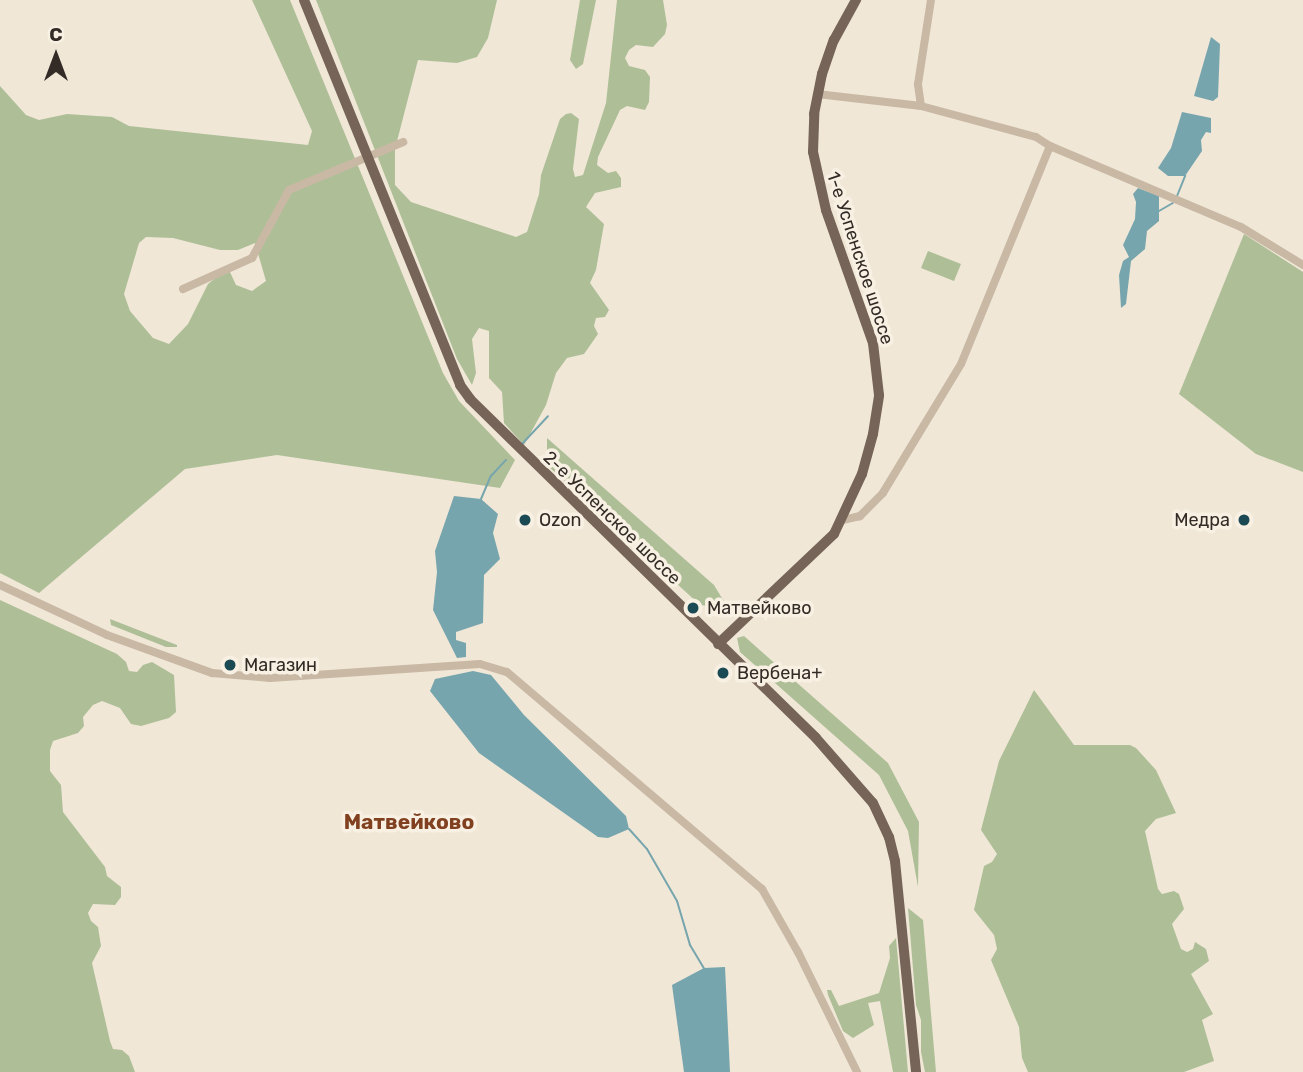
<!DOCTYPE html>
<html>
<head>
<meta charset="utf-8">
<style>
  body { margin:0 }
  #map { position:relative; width:1303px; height:1072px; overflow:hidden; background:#f0e7d7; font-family:Rubik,sans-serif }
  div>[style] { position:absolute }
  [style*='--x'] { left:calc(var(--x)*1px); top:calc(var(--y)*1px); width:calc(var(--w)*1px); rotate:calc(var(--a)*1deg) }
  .green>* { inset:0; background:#aebf98 }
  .water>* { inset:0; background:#77a5ad }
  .stream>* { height:2px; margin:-1px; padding:0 1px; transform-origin:1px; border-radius:1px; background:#77a5ad }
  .minor>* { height:8px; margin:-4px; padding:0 4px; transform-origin:4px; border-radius:4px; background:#c8b8a4 }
  .major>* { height:10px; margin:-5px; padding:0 5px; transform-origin:5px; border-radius:5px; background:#756457 }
  .dots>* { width:19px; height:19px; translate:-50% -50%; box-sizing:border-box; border:4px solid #f8f1e3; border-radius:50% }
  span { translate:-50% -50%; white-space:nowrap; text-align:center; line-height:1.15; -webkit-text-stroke:7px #f8f1e3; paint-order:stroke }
  .street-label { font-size:18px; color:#332b26 }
  .poi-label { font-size:18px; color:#332b26 }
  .left { translate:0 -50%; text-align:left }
  .right { translate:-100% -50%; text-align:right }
  .quarter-label { font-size:21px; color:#814120; font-weight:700 }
  .north { position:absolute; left:21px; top:21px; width:70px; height:70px; -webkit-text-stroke:5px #f8f1e3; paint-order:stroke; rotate:0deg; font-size:19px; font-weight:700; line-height:28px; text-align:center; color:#332b26 }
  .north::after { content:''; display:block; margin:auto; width:24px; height:32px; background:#332b26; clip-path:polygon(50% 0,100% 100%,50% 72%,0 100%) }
</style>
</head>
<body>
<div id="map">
  <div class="green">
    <i style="clip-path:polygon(evenodd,252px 0,290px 0,443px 373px,459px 401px,515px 460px,500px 488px,277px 455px,185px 469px,39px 593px,0 573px,0 86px,26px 115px,39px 120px,67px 114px,112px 117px,129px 126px,308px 145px,312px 131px,252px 0,146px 237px,173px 238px,220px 250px,238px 250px,255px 243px,266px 281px,252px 291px,236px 285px,229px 270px,222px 273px,208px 284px,188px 324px,169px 344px,153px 338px,130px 311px,124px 294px,139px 243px,146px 237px)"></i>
    <i style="clip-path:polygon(316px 0,497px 0,488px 38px,477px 57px,457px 63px,418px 60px,395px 149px,395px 185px,411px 202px,516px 237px,527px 232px,539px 194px,541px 175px,560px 119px,566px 114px,571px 113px,579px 119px,573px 169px,575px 177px,583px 175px,606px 103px,617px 0,663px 0,667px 25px,665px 34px,653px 47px,636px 45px,629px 50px,625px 58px,629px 66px,645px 70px,650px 77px,649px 102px,645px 110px,627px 106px,620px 110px,598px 157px,597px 165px,608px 173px,616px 171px,621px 178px,621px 187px,595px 193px,586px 207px,604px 224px,596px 270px,590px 283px,609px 310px,605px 317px,596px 318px,594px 326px,598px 334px,584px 354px,567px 358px,556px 373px,546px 405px,524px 445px,504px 423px,502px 392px,489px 378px,489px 331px,479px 328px,472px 339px,476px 373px,472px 385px,457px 359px)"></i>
    <i style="clip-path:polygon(580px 0,596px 0,583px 64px,576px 69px,570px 60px)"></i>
    <i style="clip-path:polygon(1244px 234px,1303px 272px,1303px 472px,1256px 454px,1179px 394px)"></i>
    <i style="clip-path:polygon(928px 251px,961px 264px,954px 281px,921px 268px)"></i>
    <i style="clip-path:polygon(547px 438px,714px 585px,728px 608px,700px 605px,547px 465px)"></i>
    <i style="clip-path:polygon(0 600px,117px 654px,126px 662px,129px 671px,137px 672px,143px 665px,152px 662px,174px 675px,176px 712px,169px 718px,141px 726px,131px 724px,120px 708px,102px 701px,93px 705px,83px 717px,84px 726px,78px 733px,53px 741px,50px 750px,50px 771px,61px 785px,63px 812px,105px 867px,107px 876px,121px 887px,121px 897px,115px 905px,93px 904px,88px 913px,91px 921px,98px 927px,101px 946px,92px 963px,110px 1041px,113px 1049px,122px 1050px,129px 1056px,135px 1072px,0 1072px)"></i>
    <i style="clip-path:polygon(110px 619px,177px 645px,177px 647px,166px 647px,111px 625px)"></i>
    <i style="clip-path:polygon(744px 636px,888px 763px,919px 822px,918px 887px,908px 831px,879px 775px,740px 652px,737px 638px)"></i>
    <i style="clip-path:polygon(1034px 690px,1074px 745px,1130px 745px,1136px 748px,1156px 770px,1176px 813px,1156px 819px,1145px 831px,1158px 889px,1162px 894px,1174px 891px,1179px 894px,1184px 909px,1172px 924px,1181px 949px,1187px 952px,1193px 949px,1195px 942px,1206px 949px,1209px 961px,1191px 974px,1213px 1014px,1202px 1020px,1214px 1061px,1184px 1072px,1028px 1072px,1022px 1058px,1019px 1027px,991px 960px,997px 949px,994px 935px,974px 910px,984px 866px,992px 862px,997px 854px,981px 830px,999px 761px)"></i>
    <i style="clip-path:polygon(908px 908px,923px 920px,936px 1072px,925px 1072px,921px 1052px,921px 1020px,916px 1005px)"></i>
    <i style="clip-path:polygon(896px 938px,908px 1072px,893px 1072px,880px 1001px,868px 1003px,874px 1025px,853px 1038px,843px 1031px,828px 995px,827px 990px,831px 990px,839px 1006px,879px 993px,890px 958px,889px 946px)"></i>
  </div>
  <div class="water">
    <i style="clip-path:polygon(1211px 37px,1220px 44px,1218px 97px,1213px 101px,1194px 96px)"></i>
    <i style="clip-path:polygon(1182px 112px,1211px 118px,1211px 133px,1206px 132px,1201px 140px,1202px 151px,1185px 176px,1168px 176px,1158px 168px,1171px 148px)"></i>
    <i style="clip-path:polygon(1138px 188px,1159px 196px,1159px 221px,1147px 231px,1145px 249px,1131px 261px,1126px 304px,1121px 308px,1119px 275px,1123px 261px,1129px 257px,1123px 245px,1135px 219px,1136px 202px,1133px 194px)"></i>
    <i style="clip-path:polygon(454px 496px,481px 499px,498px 514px,493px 533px,500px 559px,484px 575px,483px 623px,456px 632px,456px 640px,466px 643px,466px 657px,457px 658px,433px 610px,437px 572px,435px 551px)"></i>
    <i style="clip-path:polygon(473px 671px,491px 675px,524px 715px,626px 816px,629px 829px,608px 838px,598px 837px,479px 753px,430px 691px,435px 679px)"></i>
    <i style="clip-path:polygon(725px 967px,730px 1072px,684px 1072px,672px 985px,704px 968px)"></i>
  </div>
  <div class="stream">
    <i style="--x:1177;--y:196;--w:22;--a:-68"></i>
    <i style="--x:1159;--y:211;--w:16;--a:-30"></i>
    <i style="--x:522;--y:444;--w:38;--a:-47"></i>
    <i style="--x:481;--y:499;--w:25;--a:-67"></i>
    <i style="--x:491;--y:476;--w:22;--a:-47"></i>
    <i style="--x:629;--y:829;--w:27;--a:48"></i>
    <i style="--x:647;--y:849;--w:60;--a:60"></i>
    <i style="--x:677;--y:901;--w:46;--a:73.5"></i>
    <i style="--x:690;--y:945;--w:27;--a:59"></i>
  </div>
  <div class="minor">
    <i style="--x:817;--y:94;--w:105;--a:6.6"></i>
    <i style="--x:921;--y:106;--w:119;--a:15.1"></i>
    <i style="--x:1036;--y:137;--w:17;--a:33"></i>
    <i style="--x:1050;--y:146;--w:235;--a:112.2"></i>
    <i style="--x:961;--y:364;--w:151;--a:121.2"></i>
    <i style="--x:883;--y:493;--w:33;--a:135"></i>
    <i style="--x:860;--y:516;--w:18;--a:167"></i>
    <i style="--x:921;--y:106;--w:22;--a:-98"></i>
    <i style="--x:918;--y:84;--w:85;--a:-81.2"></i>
    <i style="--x:1050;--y:146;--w:207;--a:23"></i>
    <i style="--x:1241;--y:227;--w:73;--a:31.5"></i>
    <i style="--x:183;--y:289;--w:76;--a:-24.2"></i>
    <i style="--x:252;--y:258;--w:77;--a:-61.4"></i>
    <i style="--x:289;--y:190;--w:124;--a:-22.8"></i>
    <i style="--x:0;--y:585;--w:118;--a:25"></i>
    <i style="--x:107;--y:635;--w:112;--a:19.9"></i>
    <i style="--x:212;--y:673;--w:58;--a:4.9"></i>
    <i style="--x:270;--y:678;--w:210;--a:-3.8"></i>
    <i style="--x:480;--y:664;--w:28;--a:17"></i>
    <i style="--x:507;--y:672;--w:335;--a:40.4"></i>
    <i style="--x:762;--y:889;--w:73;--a:60.3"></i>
    <i style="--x:798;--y:952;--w:134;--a:63.8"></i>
  </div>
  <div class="major">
    <i style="--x:304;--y:0;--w:415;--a:67.9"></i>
    <i style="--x:460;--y:385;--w:17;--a:54"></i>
    <i style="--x:470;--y:399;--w:484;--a:44.4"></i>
    <i style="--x:816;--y:738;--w:86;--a:48.8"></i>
    <i style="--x:873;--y:803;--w:38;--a:65"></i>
    <i style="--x:889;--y:837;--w:25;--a:76"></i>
    <i style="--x:895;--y:861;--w:212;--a:84.3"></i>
    <i style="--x:718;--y:644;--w:160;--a:-43.5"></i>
    <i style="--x:834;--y:534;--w:66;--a:-65"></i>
    <i style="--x:862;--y:474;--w:41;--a:-74.6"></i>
    <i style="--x:873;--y:434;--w:39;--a:-81"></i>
    <i style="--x:879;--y:395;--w:52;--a:-96.6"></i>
    <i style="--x:873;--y:343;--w:141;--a:-109.5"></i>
    <i style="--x:826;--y:210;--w:59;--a:-102.6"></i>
    <i style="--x:813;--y:152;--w:38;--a:-88"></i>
    <i style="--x:814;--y:114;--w:41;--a:-78.7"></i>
    <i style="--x:822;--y:74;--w:36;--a:-71"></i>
    <i style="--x:834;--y:40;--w:46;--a:-61.2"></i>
  </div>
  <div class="dots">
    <i style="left:525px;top:520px;background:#1c4a54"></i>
    <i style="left:1244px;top:520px;background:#1c4a54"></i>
    <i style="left:693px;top:608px;background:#1c4a54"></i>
    <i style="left:230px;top:665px;background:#1c4a54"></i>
    <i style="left:723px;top:673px;background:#1c4a54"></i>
  </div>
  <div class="street-label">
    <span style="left:860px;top:258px;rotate:72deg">1-е Успенское шоссе</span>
    <span style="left:612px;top:518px;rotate:44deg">2-е Успенское шоссе</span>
  </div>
  <div class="poi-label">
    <span class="left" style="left:539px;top:520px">Ozon</span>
    <span class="right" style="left:1230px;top:520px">Медра</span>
    <span class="left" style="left:707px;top:608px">Матвейково</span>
    <span class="left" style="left:244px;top:665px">Магазин</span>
    <span class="left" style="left:737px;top:673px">Вербена+</span>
  </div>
  <div class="quarter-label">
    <span style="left:409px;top:822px">Матвейково</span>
  </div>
  <div class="north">С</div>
</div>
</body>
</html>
